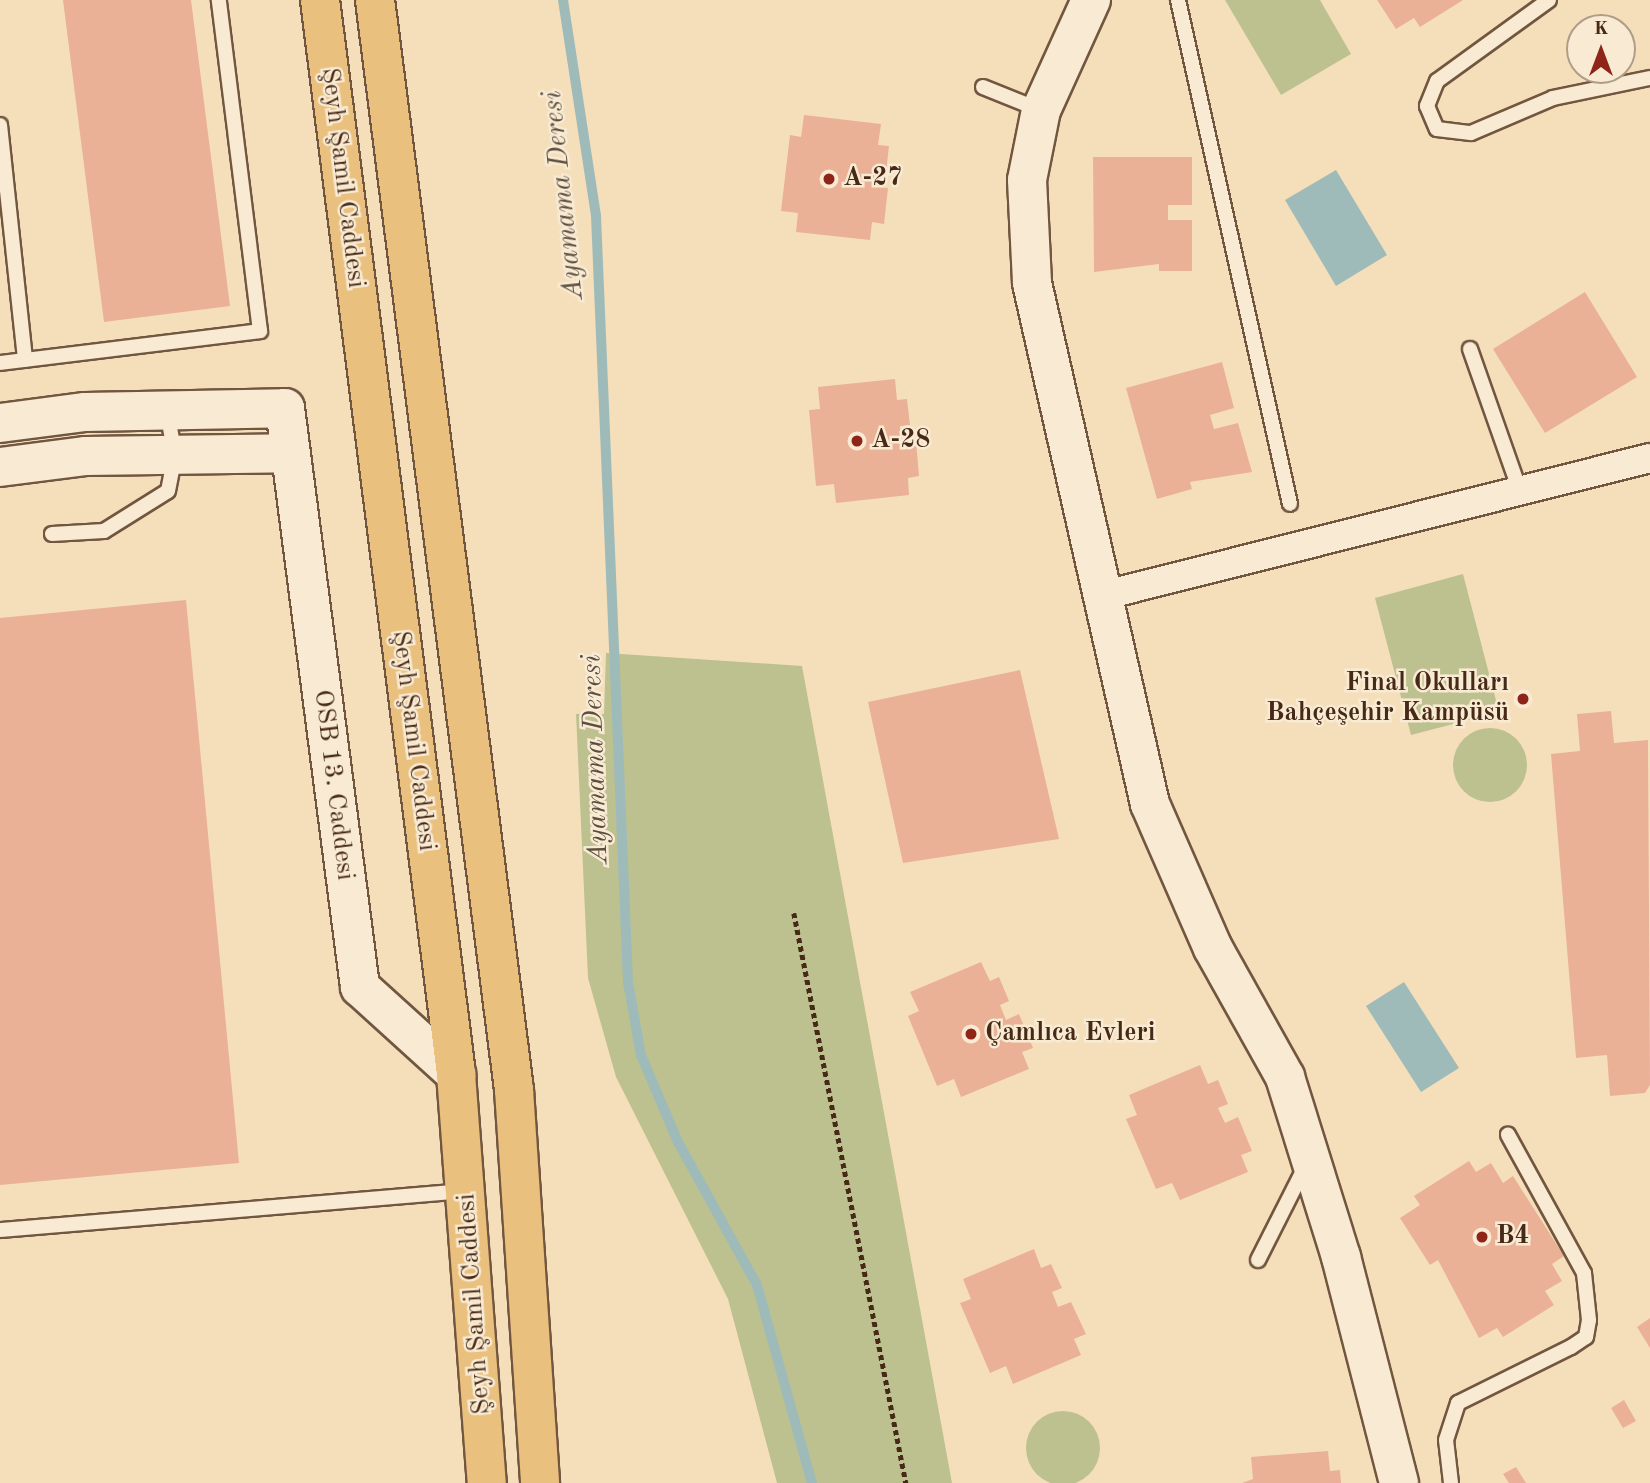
<!DOCTYPE html>
<html>
<head>
<meta charset="utf-8">
<style>
  body { margin:0 }
  #map { position:relative; width:1650px; height:1483px; overflow:hidden; background:#f5dfbb; font-family:"Old Standard TT",serif }
  div>[style] { position:absolute }
  [style*='--x'] { left:calc(var(--x)*1px); top:calc(var(--y)*1px); width:calc(var(--w)*1px); rotate:calc(var(--a)*1deg) }
  .green>* { inset:0; background:#bdc18f }
  .round { border-radius:50% }
  .water>* { inset:0; background:#9fbbb9 }
  .stream>* { height:10px; margin:-5px; padding:0 5px; transform-origin:5px; border-radius:5px; background:#9fbbb9 }
  .building>* { inset:0; background:#eab197 }
  .path>* { height:4.5px; margin-top:-2.25px; transform-origin:0; background:repeating-linear-gradient(90deg,#462916 0 5px,transparent 0 8.5px) }
  .roads { filter:drop-shadow(2px 0 #72563f) drop-shadow(-2px 0 #72563f) drop-shadow(0 2px #72563f) drop-shadow(0 -2px #72563f) }
  .lane>* { height:14px; margin:-7px; padding:0 7px; transform-origin:7px; border-radius:7px; background:#f8ead3 }
  .street>* { height:28px; margin:-14px; padding:0 14px; transform-origin:14px; border-radius:14px; background:#f8ead3 }
  .secondary>* { height:38px; margin:-19px; padding:0 19px; transform-origin:19px; border-radius:19px; background:#f8ead3 }
  .primary>* { height:38px; margin:-19px; padding:0 19px; transform-origin:19px; border-radius:19px; background:#eac07e }
  .dots>* { width:19px; height:19px; translate:-50% -50%; box-sizing:border-box; border:4px solid #f8ead3; border-radius:50% }
  span { translate:-50% -50%; white-space:nowrap; text-align:center; line-height:1.15; -webkit-text-stroke:5px #f8ead3; paint-order:stroke }
  .street-label { font-size:26px; color:#462916 }
  .poi-label { font-size:26px; color:#462916; font-weight:700 }
  .left { translate:0 -50%; text-align:left }
  .right { translate:-100% -50%; text-align:right }
  .water-label { font-size:28px; color:#5c4e3f; font-style:italic }
  .north { position:absolute; left:1566px; top:14px; width:70px; height:70px; box-sizing:border-box; background:#f8ead3; border:2px solid #b19d87; border-radius:50%; rotate:0deg; font-size:19px; font-weight:700; line-height:28px; text-align:center; color:#462916 }
  .north::after { content:''; display:block; margin:auto; width:24px; height:32px; background:#8f2418; clip-path:polygon(50% 0,100% 100%,50% 72%,0 100%) }
</style>
</head>
<body>
<div id="map">
  <div class="green">
    <i style="clip-path:polygon(1225px 0,1320px 0,1351px 54px,1281px 95px)"></i>
    <i style="clip-path:polygon(1463px 574px,1499px 712px,1411px 735px,1375px 598px)"></i>
    <i style="clip-path:polygon(606px 653px,802px 666px,952px 1483px,777px 1483px,728px 1299px,616px 1077px,588px 978px,576px 714px,604px 714px)"></i>
    <i class="round" style="left:1453px;top:728px;width:74px;height:74px"></i>
    <i class="round" style="left:1026px;top:1411px;width:74px;height:74px"></i>
  </div>
  <div class="water">
    <i style="clip-path:polygon(1336px 170px,1387px 255px,1336px 286px,1285px 200px)"></i>
    <i style="clip-path:polygon(1404px 982px,1459px 1068px,1421px 1092px,1366px 1006px)"></i>
  </div>
  <div class="stream">
    <i style="--x:563;--y:0;--w:219;--a:81.3"></i>
    <i style="--x:596;--y:216;--w:767;--a:87.61"></i>
    <i style="--x:628;--y:982;--w:74;--a:79.9"></i>
    <i style="--x:641;--y:1055;--w:95;--a:67"></i>
    <i style="--x:678;--y:1142;--w:163;--a:61.1"></i>
    <i style="--x:757;--y:1285;--w:205;--a:74.5"></i>
  </div>
  <div class="building">
    <i style="clip-path:polygon(63px 0,191px 0,230px 306px,104px 322px)"></i>
    <i style="clip-path:polygon(1377px 0,1463px 0,1420px 27px,1414px 18px,1396px 29px)"></i>
    <i style="clip-path:polygon(804px 115px,881px 124px,878px 145px,889px 146px,886px 172px,875px 171px,873px 187px,888px 188px,884px 224px,872px 222px,870px 240px,796px 232px,798px 213px,781px 211px,790px 135px,801px 137px)"></i>
    <i style="clip-path:polygon(1093px 157px,1192px 157px,1192px 205px,1168px 205px,1168px 220px,1192px 220px,1192px 271px,1159px 271px,1159px 264px,1094px 272px)"></i>
    <i style="clip-path:polygon(1585px 292px,1637px 377px,1545px 433px,1493px 349px)"></i>
    <i style="clip-path:polygon(1222px 362px,1234px 408px,1210px 415px,1214px 429px,1238px 423px,1252px 472px,1190px 482px,1192px 489px,1157px 499px,1126px 388px)"></i>
    <i style="clip-path:polygon(895px 379px,897px 400px,907px 399px,910px 425px,900px 426px,901px 442px,916px 441px,919px 476px,908px 478px,909px 495px,836px 503px,834px 484px,816px 486px,809px 410px,820px 409px,818px 387px)"></i>
    <i style="clip-path:polygon(186px 600px,239px 1163px,0 1185px,0 618px)"></i>
    <i style="clip-path:polygon(1020px 670px,1059px 839px,903px 863px,868px 702px)"></i>
    <i style="clip-path:polygon(1611px 711px,1614px 743px,1648px 740px,1650px 1085px,1645px 1093px,1610px 1096px,1607px 1055px,1576px 1058px,1551px 754px,1580px 751px,1577px 714px)"></i>
    <i style="clip-path:polygon(981px 962px,990px 981px,999px 977px,1009px 1001px,1000px 1005px,1006px 1020px,1019px 1014px,1033px 1048px,1022px 1052px,1029px 1069px,961px 1097px,954px 1079px,937px 1086px,908px 1016px,919px 1011px,910px 992px)"></i>
    <i style="clip-path:polygon(1200px 1065px,1208px 1084px,1218px 1080px,1228px 1104px,1218px 1108px,1225px 1123px,1238px 1117px,1252px 1151px,1241px 1155px,1248px 1172px,1180px 1200px,1172px 1183px,1156px 1189px,1126px 1119px,1137px 1115px,1129px 1095px)"></i>
    <i style="clip-path:polygon(1469px 1161px,1476px 1172px,1491px 1163px,1503px 1183px,1513px 1176px,1564px 1256px,1552px 1264px,1562px 1281px,1545px 1291px,1554px 1305px,1503px 1337px,1497px 1328px,1479px 1338px,1438px 1260px,1430px 1265px,1400px 1218px,1420px 1205px,1414px 1196px)"></i>
    <i style="clip-path:polygon(1034px 1249px,1041px 1268px,1051px 1264px,1062px 1288px,1052px 1292px,1058px 1307px,1071px 1302px,1086px 1334px,1074px 1339px,1081px 1355px,1013px 1384px,1006px 1366px,990px 1373px,960px 1303px,971px 1299px,963px 1279px)"></i>
    <i style="clip-path:polygon(1650px 1318px,1650px 1348px,1637px 1327px)"></i>
    <i style="clip-path:polygon(1624px 1400px,1636px 1421px,1623px 1428px,1611px 1408px)"></i>
    <i style="clip-path:polygon(1328px 1451px,1330px 1471px,1340px 1470px,1341px 1483px,1242px 1483px,1253px 1479px,1251px 1457px)"></i>
    <i style="clip-path:polygon(1516px 1467px,1526px 1483px,1509px 1483px,1503px 1474px)"></i>
  </div>
  <div class="path">
    <i style="--x:794;--y:913;--w:581;--a:78.88"></i>
  </div>
  <div class="roads">
    <div class="lane">
      <i style="--x:1178;--y:0;--w:516;--a:77.47"></i>
      <i style="--x:1549;--y:0;--w:138;--a:144.1"></i>
      <i style="--x:1437;--y:81;--w:27;--a:112"></i>
      <i style="--x:1427;--y:106;--w:25;--a:67"></i>
      <i style="--x:1437;--y:129;--w:34;--a:7"></i>
      <i style="--x:1471;--y:133;--w:89;--a:-23.1"></i>
      <i style="--x:1553;--y:98;--w:99;--a:-11.7"></i>
      <i style="--x:983;--y:87;--w:61;--a:22"></i>
      <i style="--x:0;--y:125;--w:236;--a:83.9"></i>
      <i style="--x:1470;--y:349;--w:147;--a:70.6"></i>
      <i style="--x:0;--y:363;--w:262;--a:-7"></i>
      <i style="--x:260;--y:331;--w:334;--a:-97.1"></i>
      <i style="--x:52;--y:534;--w:52;--a:-3.3"></i>
      <i style="--x:104;--y:531;--w:75;--a:-32"></i>
      <i style="--x:168;--y:491;--w:37;--a:-79"></i>
      <i style="--x:175;--y:455;--w:44;--a:-100.5"></i>
      <i style="--x:0;--y:1230;--w:465;--a:-4.8"></i>
      <i style="--x:1258;--y:1260;--w:104;--a:-63.2"></i>
      <i style="--x:1451;--y:1483;--w:43;--a:-96.6"></i>
      <i style="--x:1446;--y:1440;--w:39;--a:-72"></i>
      <i style="--x:1458;--y:1403;--w:126;--a:-26.4"></i>
      <i style="--x:1571;--y:1347;--w:18;--a:-34"></i>
      <i style="--x:1586;--y:1337;--w:17;--a:-80"></i>
      <i style="--x:1589;--y:1320;--w:47;--a:-96.1"></i>
      <i style="--x:1584;--y:1273;--w:158;--a:-118.8"></i>
    </div>
    <div class="street">
      <i style="--x:1101;--y:596;--w:566;--a:-14.11"></i>
    </div>
    <div class="secondary">
      <i style="--x:1091;--y:0;--w:121;--a:114.4"></i>
      <i style="--x:1041;--y:110;--w:71;--a:101.3"></i>
      <i style="--x:1027;--y:180;--w:103;--a:87.2"></i>
      <i style="--x:1032;--y:283;--w:534;--a:77.24"></i>
      <i style="--x:1150;--y:804;--w:157;--a:66.4"></i>
      <i style="--x:1213;--y:948;--w:148;--a:60.8"></i>
      <i style="--x:1285;--y:1077;--w:189;--a:72.7"></i>
      <i style="--x:1341;--y:1257;--w:233;--a:75.6"></i>
      <i style="--x:0;--y:423;--w:86;--a:-7.4"></i>
      <i style="--x:85;--y:412;--w:200;--a:-1.1"></i>
      <i style="--x:285;--y:408;--w:584;--a:82.62"></i>
      <i style="--x:360;--y:987;--w:130;--a:42.2"></i>
      <i style="--x:0;--y:467;--w:87;--a:-7.3"></i>
      <i style="--x:86;--y:456;--w:204;--a:-0.8"></i>
    </div>
    <div class="primary">
      <i style="--x:320;--y:0;--w:1083;--a:82.78"></i>
      <i style="--x:456;--y:1074;--w:410;--a:85.7"></i>
      <i style="--x:375;--y:0;--w:1099;--a:82.73"></i>
      <i style="--x:514;--y:1090;--w:394;--a:86.2"></i>
    </div>
  </div>
  <div class="dots">
    <i style="left:829px;top:179px;background:#8f2418"></i>
    <i style="left:857px;top:441px;background:#8f2418"></i>
    <i style="left:1523px;top:699px;background:#8f2418"></i>
    <i style="left:971px;top:1034px;background:#8f2418"></i>
    <i style="left:1482px;top:1237px;background:#8f2418"></i>
  </div>
  <div class="street-label">
    <span style="left:342px;top:178px;rotate:83deg">Şeyh Şamil Caddesi</span>
    <span style="left:413px;top:741px;rotate:83deg">Şeyh Şamil Caddesi</span>
    <span style="left:333px;top:785px;rotate:83deg">OSB 13. Caddesi</span>
    <span style="left:475px;top:1304px;rotate:-94deg">Şeyh Şamil Caddesi</span>
  </div>
  <div class="poi-label">
    <span class="left" style="left:843px;top:179px">A-27</span>
    <span class="left" style="left:871px;top:441px">A-28</span>
    <span class="right" style="left:1509px;top:699px">Final Okulları<br>Bahçeşehir Kampüsü</span>
    <span class="left" style="left:985px;top:1034px">Çamlıca Evleri</span>
    <span class="left" style="left:1496px;top:1237px">B4</span>
  </div>
  <div class="water-label">
    <span style="left:564px;top:195px;rotate:-96deg">Ayamama Deresi</span>
    <span style="left:596px;top:759px;rotate:-92deg">Ayamama Deresi</span>
  </div>
  <div class="north">K</div>
</div>
</body>
</html>
